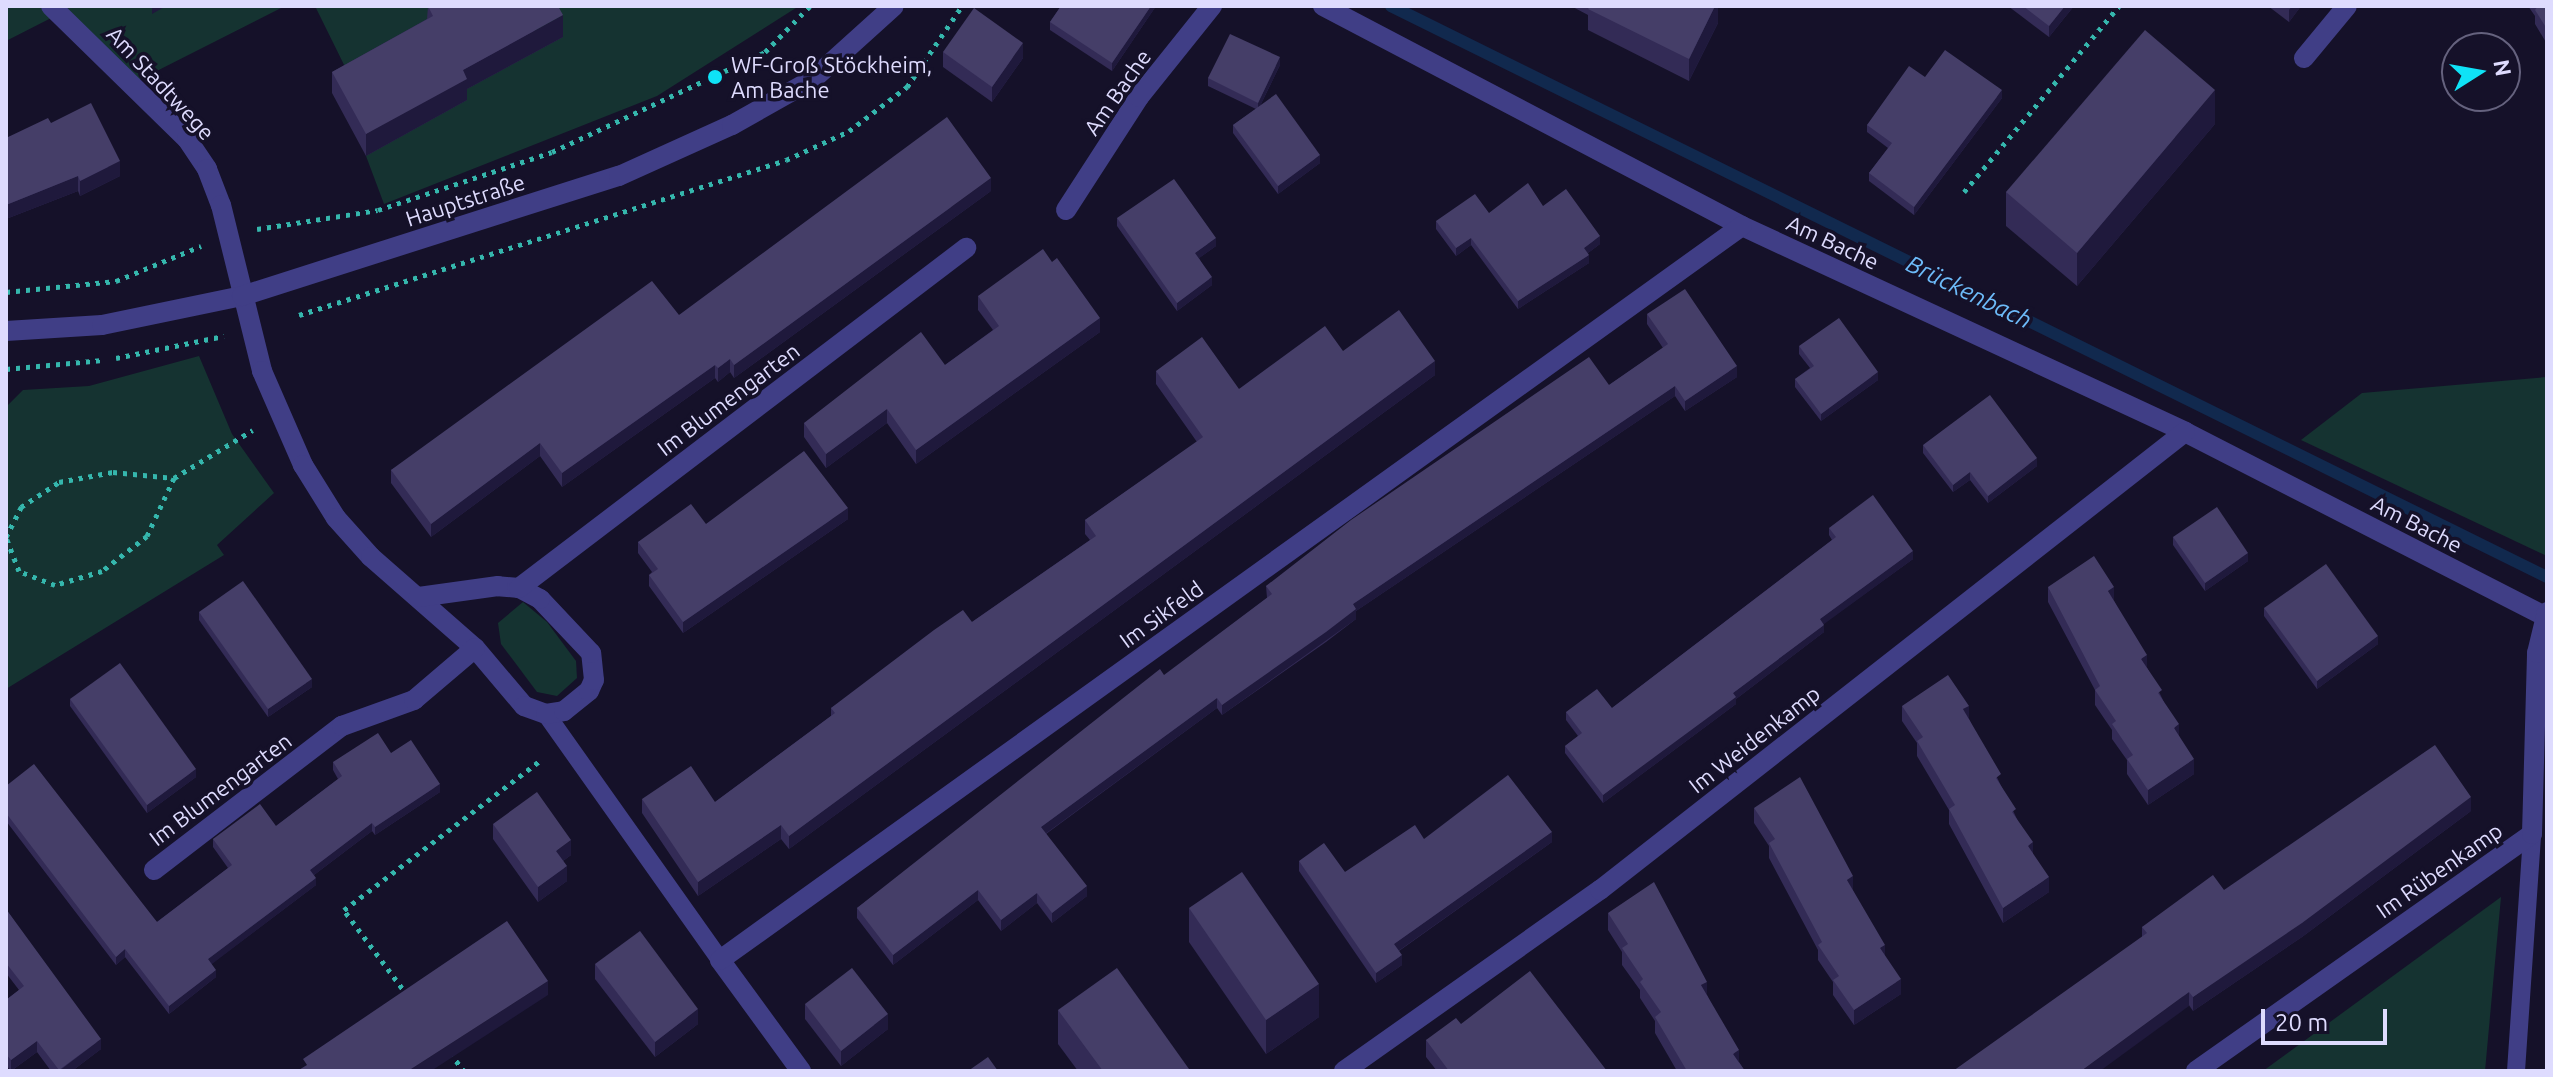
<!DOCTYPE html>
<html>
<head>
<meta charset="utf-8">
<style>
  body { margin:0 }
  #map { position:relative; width:2553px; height:1077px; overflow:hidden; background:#151129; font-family:Ubuntu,sans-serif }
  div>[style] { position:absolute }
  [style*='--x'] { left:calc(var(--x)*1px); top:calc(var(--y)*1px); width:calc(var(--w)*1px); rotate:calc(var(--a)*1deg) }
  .green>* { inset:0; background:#153331 }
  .stream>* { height:12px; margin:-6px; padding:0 6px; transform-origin:6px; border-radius:6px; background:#11294e }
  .path>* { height:5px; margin-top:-2.5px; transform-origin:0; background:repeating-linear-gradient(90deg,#35b7ad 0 4px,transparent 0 10px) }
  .service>* { height:18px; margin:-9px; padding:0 9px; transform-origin:9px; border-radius:9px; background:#403e86 }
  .minor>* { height:20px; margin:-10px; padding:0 10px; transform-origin:10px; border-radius:10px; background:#403e86 }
  .tertiary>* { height:20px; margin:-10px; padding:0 10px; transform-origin:10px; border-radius:10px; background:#403e86 }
  .wall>* { inset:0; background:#332b56 }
  .shaded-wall>* { inset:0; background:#1f193c }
  .building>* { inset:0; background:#453e68 }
  .dots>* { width:22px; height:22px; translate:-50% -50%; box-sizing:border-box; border:4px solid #151129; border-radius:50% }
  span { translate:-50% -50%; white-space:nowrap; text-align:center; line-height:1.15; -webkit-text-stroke:7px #151129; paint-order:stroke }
  .poi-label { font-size:22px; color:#dedbfe }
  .left { translate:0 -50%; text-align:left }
  .street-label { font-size:22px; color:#dedbfe }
  .water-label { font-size:24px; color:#6dbbf9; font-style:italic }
  .frame { position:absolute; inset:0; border:8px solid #dedbfe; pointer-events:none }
  .north { position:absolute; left:2441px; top:32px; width:80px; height:80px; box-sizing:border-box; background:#151129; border:2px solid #65627e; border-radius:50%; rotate:79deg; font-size:22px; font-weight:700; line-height:32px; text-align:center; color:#dedbfe }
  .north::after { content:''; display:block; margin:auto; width:28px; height:36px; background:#0fe2f6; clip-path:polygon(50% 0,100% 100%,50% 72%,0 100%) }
  .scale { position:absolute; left:2261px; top:1009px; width:126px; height:36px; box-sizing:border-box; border:4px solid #dedbfe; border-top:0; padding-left:10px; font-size:24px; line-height:28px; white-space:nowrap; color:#dedbfe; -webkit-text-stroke:6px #151129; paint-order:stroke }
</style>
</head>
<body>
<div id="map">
  <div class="green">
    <i style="clip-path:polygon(6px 6px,285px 6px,133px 83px,59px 14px,6px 41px)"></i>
    <i style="clip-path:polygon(315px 6px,799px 6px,657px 96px,384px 204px,366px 156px,352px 81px)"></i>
    <i style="clip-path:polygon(199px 356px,232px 434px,274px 493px,217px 545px,224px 555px,6px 689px,6px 407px,23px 390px,89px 386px)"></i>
    <i style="clip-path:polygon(2547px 377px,2547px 556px,2301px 440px,2362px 393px)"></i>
    <i style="clip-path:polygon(523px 602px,547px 622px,576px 661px,577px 678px,557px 696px,537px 692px,501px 644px,498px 623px)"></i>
    <i style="clip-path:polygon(2501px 897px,2485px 1071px,2263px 1071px)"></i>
  </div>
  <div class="stream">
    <i style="--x:1391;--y:6;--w:1289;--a:26.29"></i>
  </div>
  <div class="path">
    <i style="--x:1964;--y:192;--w:242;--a:-50.2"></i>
    <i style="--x:257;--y:229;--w:122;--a:-8.9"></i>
    <i style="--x:378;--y:210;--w:183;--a:-18.4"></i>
    <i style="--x:552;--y:152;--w:235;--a:-25.1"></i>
    <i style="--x:765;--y:52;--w:64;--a:-45.6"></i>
    <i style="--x:6;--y:292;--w:111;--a:-5.7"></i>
    <i style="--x:116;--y:281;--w:92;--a:-22.4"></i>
    <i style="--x:299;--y:315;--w:511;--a:-17.65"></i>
    <i style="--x:786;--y:160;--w:69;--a:-24.7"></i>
    <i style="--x:849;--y:131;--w:73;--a:-37.2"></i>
    <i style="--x:907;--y:87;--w:98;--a:-55.8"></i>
    <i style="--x:116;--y:358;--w:110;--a:-11.5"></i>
    <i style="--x:6;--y:369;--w:97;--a:-5.3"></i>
    <i style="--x:174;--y:478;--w:64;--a:115"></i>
    <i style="--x:147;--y:536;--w:57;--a:142.1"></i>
    <i style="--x:102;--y:571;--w:49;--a:163.4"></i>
    <i style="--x:55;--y:585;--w:39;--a:-159"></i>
    <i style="--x:19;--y:571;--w:36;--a:-111"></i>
    <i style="--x:6;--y:537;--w:34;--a:-63"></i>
    <i style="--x:21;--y:507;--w:45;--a:-33.3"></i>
    <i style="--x:59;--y:482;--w:55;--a:-10.5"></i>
    <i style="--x:113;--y:472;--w:61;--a:5.6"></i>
    <i style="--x:174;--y:478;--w:92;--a:-31.3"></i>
    <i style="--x:408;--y:996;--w:107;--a:-126.7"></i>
    <i style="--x:344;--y:910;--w:249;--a:-37.3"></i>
    <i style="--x:450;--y:1053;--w:23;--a:52"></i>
  </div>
  <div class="service">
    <i style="--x:546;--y:714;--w:301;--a:54.7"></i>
    <i style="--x:2516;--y:1071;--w:238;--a:-86.1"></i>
  </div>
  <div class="minor">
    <i style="--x:51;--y:6;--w:190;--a:44.4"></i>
    <i style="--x:187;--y:139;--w:36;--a:56"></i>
    <i style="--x:207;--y:169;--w:39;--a:69"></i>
    <i style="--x:221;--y:205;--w:171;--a:76.1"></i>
    <i style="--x:262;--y:371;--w:103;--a:66.4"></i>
    <i style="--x:303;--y:465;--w:62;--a:58.1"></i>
    <i style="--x:336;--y:518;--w:52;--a:48.1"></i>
    <i style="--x:371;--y:557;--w:138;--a:41.2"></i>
    <i style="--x:475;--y:648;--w:76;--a:49.8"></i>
    <i style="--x:524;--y:706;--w:23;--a:20"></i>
    <i style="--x:546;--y:714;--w:18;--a:-9"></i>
    <i style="--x:564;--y:711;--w:32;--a:-39"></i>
    <i style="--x:589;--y:691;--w:12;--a:-66"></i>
    <i style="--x:594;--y:680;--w:27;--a:-96"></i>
    <i style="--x:591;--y:653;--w:74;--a:-133.4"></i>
    <i style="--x:540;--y:599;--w:24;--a:-152"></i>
    <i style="--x:519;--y:588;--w:21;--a:-175"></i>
    <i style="--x:498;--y:586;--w:80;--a:172.1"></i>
    <i style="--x:1323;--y:6;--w:473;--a:27.7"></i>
    <i style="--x:1742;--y:226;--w:489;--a:24.9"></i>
    <i style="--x:2185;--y:432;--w:403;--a:27.1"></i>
    <i style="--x:2304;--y:58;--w:67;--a:-50.4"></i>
    <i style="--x:1066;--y:210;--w:135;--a:-57.1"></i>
    <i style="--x:1139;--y:97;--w:117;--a:-51.3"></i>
    <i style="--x:519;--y:588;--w:562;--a:-37.26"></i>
    <i style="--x:154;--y:870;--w:237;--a:-37.5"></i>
    <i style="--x:342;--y:726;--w:77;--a:-19.9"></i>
    <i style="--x:414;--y:700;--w:80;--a:-40.4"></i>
    <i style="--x:801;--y:1071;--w:137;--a:-126.1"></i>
    <i style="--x:720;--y:960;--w:1258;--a:-35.69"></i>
    <i style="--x:1344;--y:1071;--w:314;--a:-35.3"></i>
    <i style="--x:1600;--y:890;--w:743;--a:-38.06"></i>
    <i style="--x:2196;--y:1071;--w:411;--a:-35.2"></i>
    <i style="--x:2532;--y:834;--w:181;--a:-88.4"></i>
    <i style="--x:2537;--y:653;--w:42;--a:-76.3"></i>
  </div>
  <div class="tertiary">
    <i style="--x:6;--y:331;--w:96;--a:-3.6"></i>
    <i style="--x:102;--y:325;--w:143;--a:-11.7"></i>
    <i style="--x:242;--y:296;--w:396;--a:-17.7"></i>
    <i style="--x:619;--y:176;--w:124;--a:-24.3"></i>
    <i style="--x:732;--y:125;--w:92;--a:-29.4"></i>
    <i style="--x:812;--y:80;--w:110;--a:-42.1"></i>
  </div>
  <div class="wall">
    <i style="clip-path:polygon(428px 6px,563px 37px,467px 89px,467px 100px,366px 156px,332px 93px,332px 72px,427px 19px)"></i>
    <i style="clip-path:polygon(1061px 6px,1156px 6px,1112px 71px,1050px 30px,1050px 22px)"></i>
    <i style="clip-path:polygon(1571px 6px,1718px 6px,1718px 23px,1689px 81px,1588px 30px,1588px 15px)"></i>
    <i style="clip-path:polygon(2008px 6px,2074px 6px,2049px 37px)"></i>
    <i style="clip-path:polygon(2268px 6px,2301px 6px,2289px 22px)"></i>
    <i style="clip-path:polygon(2528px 6px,2547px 6px,2547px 44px,2535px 24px,2535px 16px)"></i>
    <i style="clip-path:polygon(943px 52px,1023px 58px,992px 102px,943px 67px)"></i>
    <i style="clip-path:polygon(1280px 65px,1260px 106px,1320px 163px,1278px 194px,1233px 133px,1233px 125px,1256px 109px,1208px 86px,1208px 78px)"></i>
    <i style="clip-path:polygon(1925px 77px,2002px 98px,1914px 215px,1869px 181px,1869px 173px,1888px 148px,1867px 132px,1867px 125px)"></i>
    <i style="clip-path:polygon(51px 123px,120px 176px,80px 196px,78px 191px,6px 219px,6px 138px)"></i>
    <i style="clip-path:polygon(2215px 124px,2077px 286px,2006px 226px,2006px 192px)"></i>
    <i style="clip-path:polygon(991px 191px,734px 378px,730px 372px,718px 382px,715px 378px,562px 487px,540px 456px,431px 537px,391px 483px,391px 470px,679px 315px)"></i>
    <i style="clip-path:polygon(1543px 206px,1600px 244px,1588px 253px,1589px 263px,1518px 309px,1471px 245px,1456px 256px,1436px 229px,1436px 221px)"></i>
    <i style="clip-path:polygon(1117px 218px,1216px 246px,1199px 258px,1212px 285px,1177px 311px,1117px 226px)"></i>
    <i style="clip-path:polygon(978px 296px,1100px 332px,916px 464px,887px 423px,826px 468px,804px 437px,804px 423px,945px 365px,993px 330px,978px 310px)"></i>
    <i style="clip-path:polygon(1647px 314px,1737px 377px,1685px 411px,1675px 396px,1356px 611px,1356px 619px,1326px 642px,1222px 715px,1217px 708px,1046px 834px,1087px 896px,1052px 923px,1037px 903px,1001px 931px,978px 900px,893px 965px,857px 918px,857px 908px,1267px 598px,1266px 586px,1609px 385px,1663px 348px,1647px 324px)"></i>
    <i style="clip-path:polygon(1799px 346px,1878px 380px,1821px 421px,1795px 387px,1795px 379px,1810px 368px,1799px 354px)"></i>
    <i style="clip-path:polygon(1343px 351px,1435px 375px,789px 849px,781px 839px,698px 896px,642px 813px,642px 799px,715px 802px,831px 716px,831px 708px,972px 622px,1090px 540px,1085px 534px,1085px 520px,1197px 442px,1156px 384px,1156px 371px,1239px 389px)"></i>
    <i style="clip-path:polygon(1923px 445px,2037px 466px,1988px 503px,1970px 480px,1953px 492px,1923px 453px)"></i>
    <i style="clip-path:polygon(848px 519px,683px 633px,649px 586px,649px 575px,652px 572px,638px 553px,638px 542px,706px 524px)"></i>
    <i style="clip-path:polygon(1829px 528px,1913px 559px,1823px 624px,1824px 632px,1736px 699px,1736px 704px,1603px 803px,1565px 753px,1565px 746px,1578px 736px,1566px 720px,1566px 712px,1612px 708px,1832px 540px,1829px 535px)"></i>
    <i style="clip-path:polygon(2173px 537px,2248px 561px,2205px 591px,2173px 545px)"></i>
    <i style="clip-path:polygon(2048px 587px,2114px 601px,2162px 698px,2179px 736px,2194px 774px,2148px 805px,2127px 774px,2127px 760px,2112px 739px,2112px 730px,2095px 705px,2095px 690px,2048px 602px)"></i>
    <i style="clip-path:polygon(2264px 608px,2378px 644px,2317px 689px,2264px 616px)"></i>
    <i style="clip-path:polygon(199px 612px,312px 687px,268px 717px,199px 620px)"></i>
    <i style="clip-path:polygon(70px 699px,196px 777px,147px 813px,70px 706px)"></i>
    <i style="clip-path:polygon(1902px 706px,1969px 719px,2016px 817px,2049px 892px,2003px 923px,1949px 824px,1949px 810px,1917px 756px,1917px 743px,1902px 721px)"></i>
    <i style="clip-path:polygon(391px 753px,440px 792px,375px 835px,372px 831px,314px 875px,316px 885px,211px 964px,216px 977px,169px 1014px,125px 957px,116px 965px,6px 821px,6px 786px,157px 922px,228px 868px,213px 847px,213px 839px,276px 826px,338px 779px,333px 770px,333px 762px)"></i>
    <i style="clip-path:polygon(1754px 808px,1853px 891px,1885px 957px,1901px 994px,1854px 1025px,1833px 995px,1833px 982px,1818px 960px,1818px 950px,1769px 858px,1769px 846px,1754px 823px)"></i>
    <i style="clip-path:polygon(2471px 811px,2302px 937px,2193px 1011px,2142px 937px,2142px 927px,2224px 890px)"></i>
    <i style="clip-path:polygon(493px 824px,571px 855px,563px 861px,567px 881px,538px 902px,493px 839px)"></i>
    <i style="clip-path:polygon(1424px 839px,1552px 842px,1399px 951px,1402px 965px,1376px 983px,1299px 871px,1299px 861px,1345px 872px)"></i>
    <i style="clip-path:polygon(1189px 908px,1319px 1017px,1266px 1054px,1189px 942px)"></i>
    <i style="clip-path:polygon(6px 909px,101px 1049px,72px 1071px,51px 1071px,37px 1052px,11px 1071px,6px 1065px,6px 1000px,19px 990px,6px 973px)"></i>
    <i style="clip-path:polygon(1608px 913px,1707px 995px,1739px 1062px,1745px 1071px,1677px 1071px,1655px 1033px,1655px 1021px,1640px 998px,1640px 990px,1622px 965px,1622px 952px,1608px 930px)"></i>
    <i style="clip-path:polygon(595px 964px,698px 1024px,655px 1057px,595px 979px)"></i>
    <i style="clip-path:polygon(805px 1004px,888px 1029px,841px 1066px,805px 1019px)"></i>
    <i style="clip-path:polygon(1058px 1010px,1189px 1071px,1078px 1071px,1058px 1044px)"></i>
    <i style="clip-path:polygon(1461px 1024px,1607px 1071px,1437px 1071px,1426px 1057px,1426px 1040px)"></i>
  </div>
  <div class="shaded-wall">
    <i style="clip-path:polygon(152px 6px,166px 6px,152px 14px)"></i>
    <i style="clip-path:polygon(1151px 6px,1156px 6px,1112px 71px,1112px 63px)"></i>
    <i style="clip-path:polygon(1715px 6px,1718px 6px,1718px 23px,1689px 81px,1689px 59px)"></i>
    <i style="clip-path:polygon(2065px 6px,2074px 6px,2049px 37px,2049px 26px)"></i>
    <i style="clip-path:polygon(2292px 6px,2301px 6px,2289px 22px,2289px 10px)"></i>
    <i style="clip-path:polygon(563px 15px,563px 37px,467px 89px,467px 100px,366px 156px,366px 134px,463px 70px)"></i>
    <i style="clip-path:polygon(1023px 43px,1023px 58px,992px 102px,992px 87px)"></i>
    <i style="clip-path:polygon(1280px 57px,1280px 65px,1258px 110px,1258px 103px)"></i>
    <i style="clip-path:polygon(2002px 90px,2002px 98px,1914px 215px,1914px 207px)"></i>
    <i style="clip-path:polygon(2215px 90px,2215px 124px,2077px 286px,2077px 253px)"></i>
    <i style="clip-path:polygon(1320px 155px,1320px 163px,1278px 194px,1278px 186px)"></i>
    <i style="clip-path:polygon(120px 161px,120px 176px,80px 196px,80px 181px)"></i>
    <i style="clip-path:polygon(78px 176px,78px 191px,6px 219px,6px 205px)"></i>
    <i style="clip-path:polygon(991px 178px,991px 191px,734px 378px,734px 365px)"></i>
    <i style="clip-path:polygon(1600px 236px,1600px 244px,1584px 256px,1584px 248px)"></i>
    <i style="clip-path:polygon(1216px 238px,1216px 246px,1195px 261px,1195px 253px)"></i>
    <i style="clip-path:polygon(1471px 238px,1471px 245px,1456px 256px,1456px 248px)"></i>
    <i style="clip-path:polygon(1589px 255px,1589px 263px,1518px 309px,1518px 301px)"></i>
    <i style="clip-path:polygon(1212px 277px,1212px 285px,1177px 311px,1177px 303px)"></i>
    <i style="clip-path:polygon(1100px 318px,1100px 332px,916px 464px,916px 450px)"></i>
    <i style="clip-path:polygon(730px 359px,730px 372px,718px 382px,718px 368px)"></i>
    <i style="clip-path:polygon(1435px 361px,1435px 375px,789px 849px,789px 836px)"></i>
    <i style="clip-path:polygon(715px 365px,715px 378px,562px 487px,562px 473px)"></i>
    <i style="clip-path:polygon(1737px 366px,1737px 377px,1685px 411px,1685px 401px)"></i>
    <i style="clip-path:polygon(1878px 372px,1878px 380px,1821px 421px,1821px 414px)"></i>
    <i style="clip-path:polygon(1675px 386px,1675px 396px,1356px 611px,1356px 619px,1222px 715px,1222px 705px,1353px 604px)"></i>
    <i style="clip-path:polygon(887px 409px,887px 423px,826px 468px,826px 454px)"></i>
    <i style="clip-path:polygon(540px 443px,540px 456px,431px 537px,431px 524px)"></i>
    <i style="clip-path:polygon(2037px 458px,2037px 466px,1988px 503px,1988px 496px)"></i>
    <i style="clip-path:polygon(1970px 472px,1970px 480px,1953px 492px,1953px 485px)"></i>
    <i style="clip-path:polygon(848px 508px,848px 519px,683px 633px,683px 622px)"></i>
    <i style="clip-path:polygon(1913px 551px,1913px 559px,1820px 627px,1820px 619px)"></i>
    <i style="clip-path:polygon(2248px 553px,2248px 561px,2205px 591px,2205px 583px)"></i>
    <i style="clip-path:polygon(2114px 587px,2114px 602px,2108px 591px)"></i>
    <i style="clip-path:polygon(1824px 625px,1824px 632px,1736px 699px,1736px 704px,1603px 803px,1603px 795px,1733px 693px)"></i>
    <i style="clip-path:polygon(2378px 636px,2378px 644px,2317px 689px,2317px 681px)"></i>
    <i style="clip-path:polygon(2147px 655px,2147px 670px,2141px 659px)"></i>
    <i style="clip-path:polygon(312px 679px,312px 687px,268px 717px,268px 709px)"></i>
    <i style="clip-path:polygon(1217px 698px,1217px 708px,1041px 837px,1041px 827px)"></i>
    <i style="clip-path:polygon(1969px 706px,1969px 721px,1963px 709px)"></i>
    <i style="clip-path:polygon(2179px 724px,2179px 739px,2174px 728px)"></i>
    <i style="clip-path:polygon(2194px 759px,2194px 774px,2148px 805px,2148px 790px)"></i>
    <i style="clip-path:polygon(196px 769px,196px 777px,147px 813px,147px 805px)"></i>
    <i style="clip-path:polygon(440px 784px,440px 792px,375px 835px,375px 827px)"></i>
    <i style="clip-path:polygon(2471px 797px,2471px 811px,2302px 937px,2193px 1011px,2193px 997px)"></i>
    <i style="clip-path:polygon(372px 823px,372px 831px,310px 878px,310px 870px)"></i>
    <i style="clip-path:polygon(781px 825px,781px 839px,698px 896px,698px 882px)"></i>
    <i style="clip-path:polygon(1552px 832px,1552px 842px,1394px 954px,1394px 944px)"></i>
    <i style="clip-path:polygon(571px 840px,571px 855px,556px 866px,556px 851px)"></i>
    <i style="clip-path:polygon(2033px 842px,2033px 857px,2028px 846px)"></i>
    <i style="clip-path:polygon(567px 866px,567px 881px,538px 902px,538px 887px)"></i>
    <i style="clip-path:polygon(1853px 876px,1853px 891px,1847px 880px)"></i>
    <i style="clip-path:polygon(2049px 877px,2049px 892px,2003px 923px,2003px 908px)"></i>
    <i style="clip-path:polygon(316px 878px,316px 885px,208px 967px,208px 959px)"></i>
    <i style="clip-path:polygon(1087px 886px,1087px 896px,1052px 923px,1052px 913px)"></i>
    <i style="clip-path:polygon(978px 890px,978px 900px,893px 965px,893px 955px)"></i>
    <i style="clip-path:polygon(1037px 893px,1037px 903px,1001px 931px,1001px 920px)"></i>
    <i style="clip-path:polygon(1885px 945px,1885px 959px,1880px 948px)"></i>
    <i style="clip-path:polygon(125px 949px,125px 957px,116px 965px,116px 957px)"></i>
    <i style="clip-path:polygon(1402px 955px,1402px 965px,1376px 983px,1376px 973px)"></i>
    <i style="clip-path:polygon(216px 970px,216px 977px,169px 1014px,169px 1006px)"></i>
    <i style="clip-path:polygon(1901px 979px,1901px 994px,1854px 1025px,1854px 1010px)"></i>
    <i style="clip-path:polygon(548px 981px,548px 995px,431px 1071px,408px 1071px)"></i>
    <i style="clip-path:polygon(1707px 982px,1707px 998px,1701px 985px)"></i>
    <i style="clip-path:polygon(1319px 984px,1319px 1017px,1266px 1054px,1266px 1020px)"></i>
    <i style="clip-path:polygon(2189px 992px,2189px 1006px,2100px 1071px,2081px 1071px)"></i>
    <i style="clip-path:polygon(698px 1009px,698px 1024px,655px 1057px,655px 1042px)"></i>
    <i style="clip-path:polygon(888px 1014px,888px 1029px,841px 1066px,841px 1051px)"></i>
    <i style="clip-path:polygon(101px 1039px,101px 1049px,72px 1071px,59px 1071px)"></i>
    <i style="clip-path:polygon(37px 1041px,37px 1052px,11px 1071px,11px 1060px)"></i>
    <i style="clip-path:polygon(1739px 1050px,1739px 1067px,1733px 1054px)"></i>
  </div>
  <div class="building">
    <i style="clip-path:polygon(428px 6px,558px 6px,563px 15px,463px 70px,467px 79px,366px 134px,332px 72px,433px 16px)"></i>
    <i style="clip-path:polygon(1061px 6px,1151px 6px,1112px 63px,1050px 22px)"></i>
    <i style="clip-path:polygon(1590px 6px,1715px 6px,1689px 59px,1588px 9px)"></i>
    <i style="clip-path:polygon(2023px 6px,2065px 6px,2049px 26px)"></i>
    <i style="clip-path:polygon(2538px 6px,2547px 6px,2547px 29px,2535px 10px)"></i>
    <i style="clip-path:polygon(974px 8px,1023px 43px,992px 87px,943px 52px)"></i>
    <i style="clip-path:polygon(2145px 30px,2215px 90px,2077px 253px,2006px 192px)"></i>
    <i style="clip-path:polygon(1230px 34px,1280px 57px,1258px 103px,1208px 78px)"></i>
    <i style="clip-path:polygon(1945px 50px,2002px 90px,1914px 207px,1869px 173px,1892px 143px,1867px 125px,1909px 66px,1925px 77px)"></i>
    <i style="clip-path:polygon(1276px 94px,1320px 155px,1278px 186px,1233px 125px)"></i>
    <i style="clip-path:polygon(91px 103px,120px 161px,80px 181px,78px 176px,6px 205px,6px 138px,48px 118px,51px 123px)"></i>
    <i style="clip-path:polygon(947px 117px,991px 178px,734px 365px,730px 359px,718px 368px,715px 365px,562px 473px,540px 443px,431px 524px,391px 470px,652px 281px,679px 315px)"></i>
    <i style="clip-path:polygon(1174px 179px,1216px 238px,1195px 253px,1212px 277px,1177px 303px,1117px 218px)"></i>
    <i style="clip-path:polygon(1528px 183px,1543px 206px,1566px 189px,1600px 236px,1584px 248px,1589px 255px,1518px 301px,1471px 238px,1456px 248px,1436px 221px,1475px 194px,1489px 213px)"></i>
    <i style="clip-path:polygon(1043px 249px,1052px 262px,1057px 258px,1100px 318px,916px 450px,887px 409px,826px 454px,804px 423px,921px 332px,945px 365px,999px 326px,978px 296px)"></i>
    <i style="clip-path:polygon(1685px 289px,1737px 366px,1685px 401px,1675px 386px,1353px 604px,1356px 609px,1326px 632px,1222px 705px,1217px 698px,1041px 827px,1087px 886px,1052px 913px,1037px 893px,1001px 920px,978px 890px,893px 955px,857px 908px,1160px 669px,1164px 675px,1272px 594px,1266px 586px,1351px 520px,1589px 357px,1609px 385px,1668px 344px,1647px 314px)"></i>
    <i style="clip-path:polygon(1399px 310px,1435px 361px,789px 836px,781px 825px,698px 882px,642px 799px,691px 766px,715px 802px,835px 713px,831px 708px,934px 630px,963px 610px,972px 622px,1096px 536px,1085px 520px,1203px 437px,1156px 371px,1202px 337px,1239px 389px,1325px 326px,1343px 351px)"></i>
    <i style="clip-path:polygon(1839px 318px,1878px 372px,1821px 414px,1795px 379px,1814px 366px,1799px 346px)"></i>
    <i style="clip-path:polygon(1990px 395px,2037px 458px,1988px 496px,1970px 472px,1953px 485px,1923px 445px)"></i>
    <i style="clip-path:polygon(804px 451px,848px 508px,683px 622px,649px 575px,658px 569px,638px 542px,691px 504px,706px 524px)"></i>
    <i style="clip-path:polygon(1873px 495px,1913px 551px,1820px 619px,1824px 625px,1733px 693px,1736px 697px,1603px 795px,1565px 746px,1582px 733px,1566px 712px,1597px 689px,1612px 708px,1836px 537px,1829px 528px)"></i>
    <i style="clip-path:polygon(2217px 507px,2248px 553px,2205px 583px,2173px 537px)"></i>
    <i style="clip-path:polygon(2094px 556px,2114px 587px,2108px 591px,2147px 655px,2141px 659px,2162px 690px,2158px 693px,2179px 724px,2174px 728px,2194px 759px,2148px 790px,2127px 759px,2133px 755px,2112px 724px,2116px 721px,2095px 690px,2100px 686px,2048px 587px)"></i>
    <i style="clip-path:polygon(2326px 564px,2378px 636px,2317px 681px,2264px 608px)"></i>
    <i style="clip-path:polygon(243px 581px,312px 679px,268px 709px,199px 612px)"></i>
    <i style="clip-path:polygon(120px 663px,196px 769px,147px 805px,70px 699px)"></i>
    <i style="clip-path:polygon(1948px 675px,1969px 706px,1963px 709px,2001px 774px,1996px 778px,2016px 809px,2012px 812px,2033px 842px,2028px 846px,2049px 877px,2003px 908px,1949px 809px,1955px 805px,1917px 741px,1923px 737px,1902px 706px)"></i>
    <i style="clip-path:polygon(378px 733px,391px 753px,411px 740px,440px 784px,375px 827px,372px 823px,310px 870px,316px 878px,208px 959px,216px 970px,169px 1006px,125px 949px,116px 957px,6px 813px,6px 786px,34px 764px,157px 922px,232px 865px,213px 839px,260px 804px,276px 826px,342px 776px,333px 762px)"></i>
    <i style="clip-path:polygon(2435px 745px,2471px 797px,2302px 923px,2193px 997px,2189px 992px,2081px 1071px,1953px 1071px,2147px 933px,2142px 927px,2213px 875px,2224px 890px)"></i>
    <i style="clip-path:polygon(1508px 775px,1552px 832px,1394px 944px,1402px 955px,1376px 973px,1299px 861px,1324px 843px,1345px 872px,1415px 825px,1424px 839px)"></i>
    <i style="clip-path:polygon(1800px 777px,1853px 876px,1847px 880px,1885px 945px,1880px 948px,1901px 979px,1854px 1010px,1833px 980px,1839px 976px,1818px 945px,1822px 942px,1769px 843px,1775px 839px,1754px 808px)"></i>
    <i style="clip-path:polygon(537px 792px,571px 840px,556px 851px,567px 866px,538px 887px,493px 824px)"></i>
    <i style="clip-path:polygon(1242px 872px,1319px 984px,1266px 1020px,1189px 908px)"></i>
    <i style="clip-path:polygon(1654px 882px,1707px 982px,1701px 985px,1739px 1050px,1733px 1054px,1745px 1071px,1687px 1071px,1655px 1017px,1661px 1012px,1640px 982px,1643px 979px,1622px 948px,1628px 944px,1608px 913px)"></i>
    <i style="clip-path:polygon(6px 909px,101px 1039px,59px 1070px,37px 1041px,11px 1060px,6px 1054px,6px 1000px,24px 986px,6px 963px)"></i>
    <i style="clip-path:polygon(507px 921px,548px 981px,408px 1071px,297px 1071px,307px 1065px,303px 1059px)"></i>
    <i style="clip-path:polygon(640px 931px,698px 1009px,655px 1042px,595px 964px)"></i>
    <i style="clip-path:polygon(852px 968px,888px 1014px,841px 1051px,805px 1004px)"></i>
    <i style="clip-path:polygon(1117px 968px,1189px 1069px,1186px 1071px,1103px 1071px,1058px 1010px)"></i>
    <i style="clip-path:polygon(1530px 971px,1607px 1071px,1449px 1071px,1426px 1040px,1456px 1018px,1461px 1024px)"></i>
    <i style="clip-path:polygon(988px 1057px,998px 1071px,968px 1071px)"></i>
  </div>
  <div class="dots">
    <i style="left:715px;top:77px;background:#0fe2f6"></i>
  </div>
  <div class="poi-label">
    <span class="left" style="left:731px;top:77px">WF-Groß Stöckheim,<br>Am Bache</span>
  </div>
  <div class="street-label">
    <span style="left:161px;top:83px;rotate:47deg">Am Stadtwege</span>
    <span style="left:1117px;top:92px;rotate:-55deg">Am Bache</span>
    <span style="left:465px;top:200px;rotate:-18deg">Hauptstraße</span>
    <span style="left:1833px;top:242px;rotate:25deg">Am Bache</span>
    <span style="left:728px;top:399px;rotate:-37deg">Im Blumengarten</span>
    <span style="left:2417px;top:524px;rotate:27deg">Am Bache</span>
    <span style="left:1161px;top:614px;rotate:-36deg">Im Sikfeld</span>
    <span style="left:1754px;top:739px;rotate:-38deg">Im Weidenkamp</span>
    <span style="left:220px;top:789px;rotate:-37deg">Im Blumengarten</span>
    <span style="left:2439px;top:870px;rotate:-35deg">Im Rübenkamp</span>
  </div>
  <div class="water-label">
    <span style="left:1969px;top:292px;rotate:26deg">Brückenbach</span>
  </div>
  <div class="frame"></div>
  <div class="north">N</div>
  <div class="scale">20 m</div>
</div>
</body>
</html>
